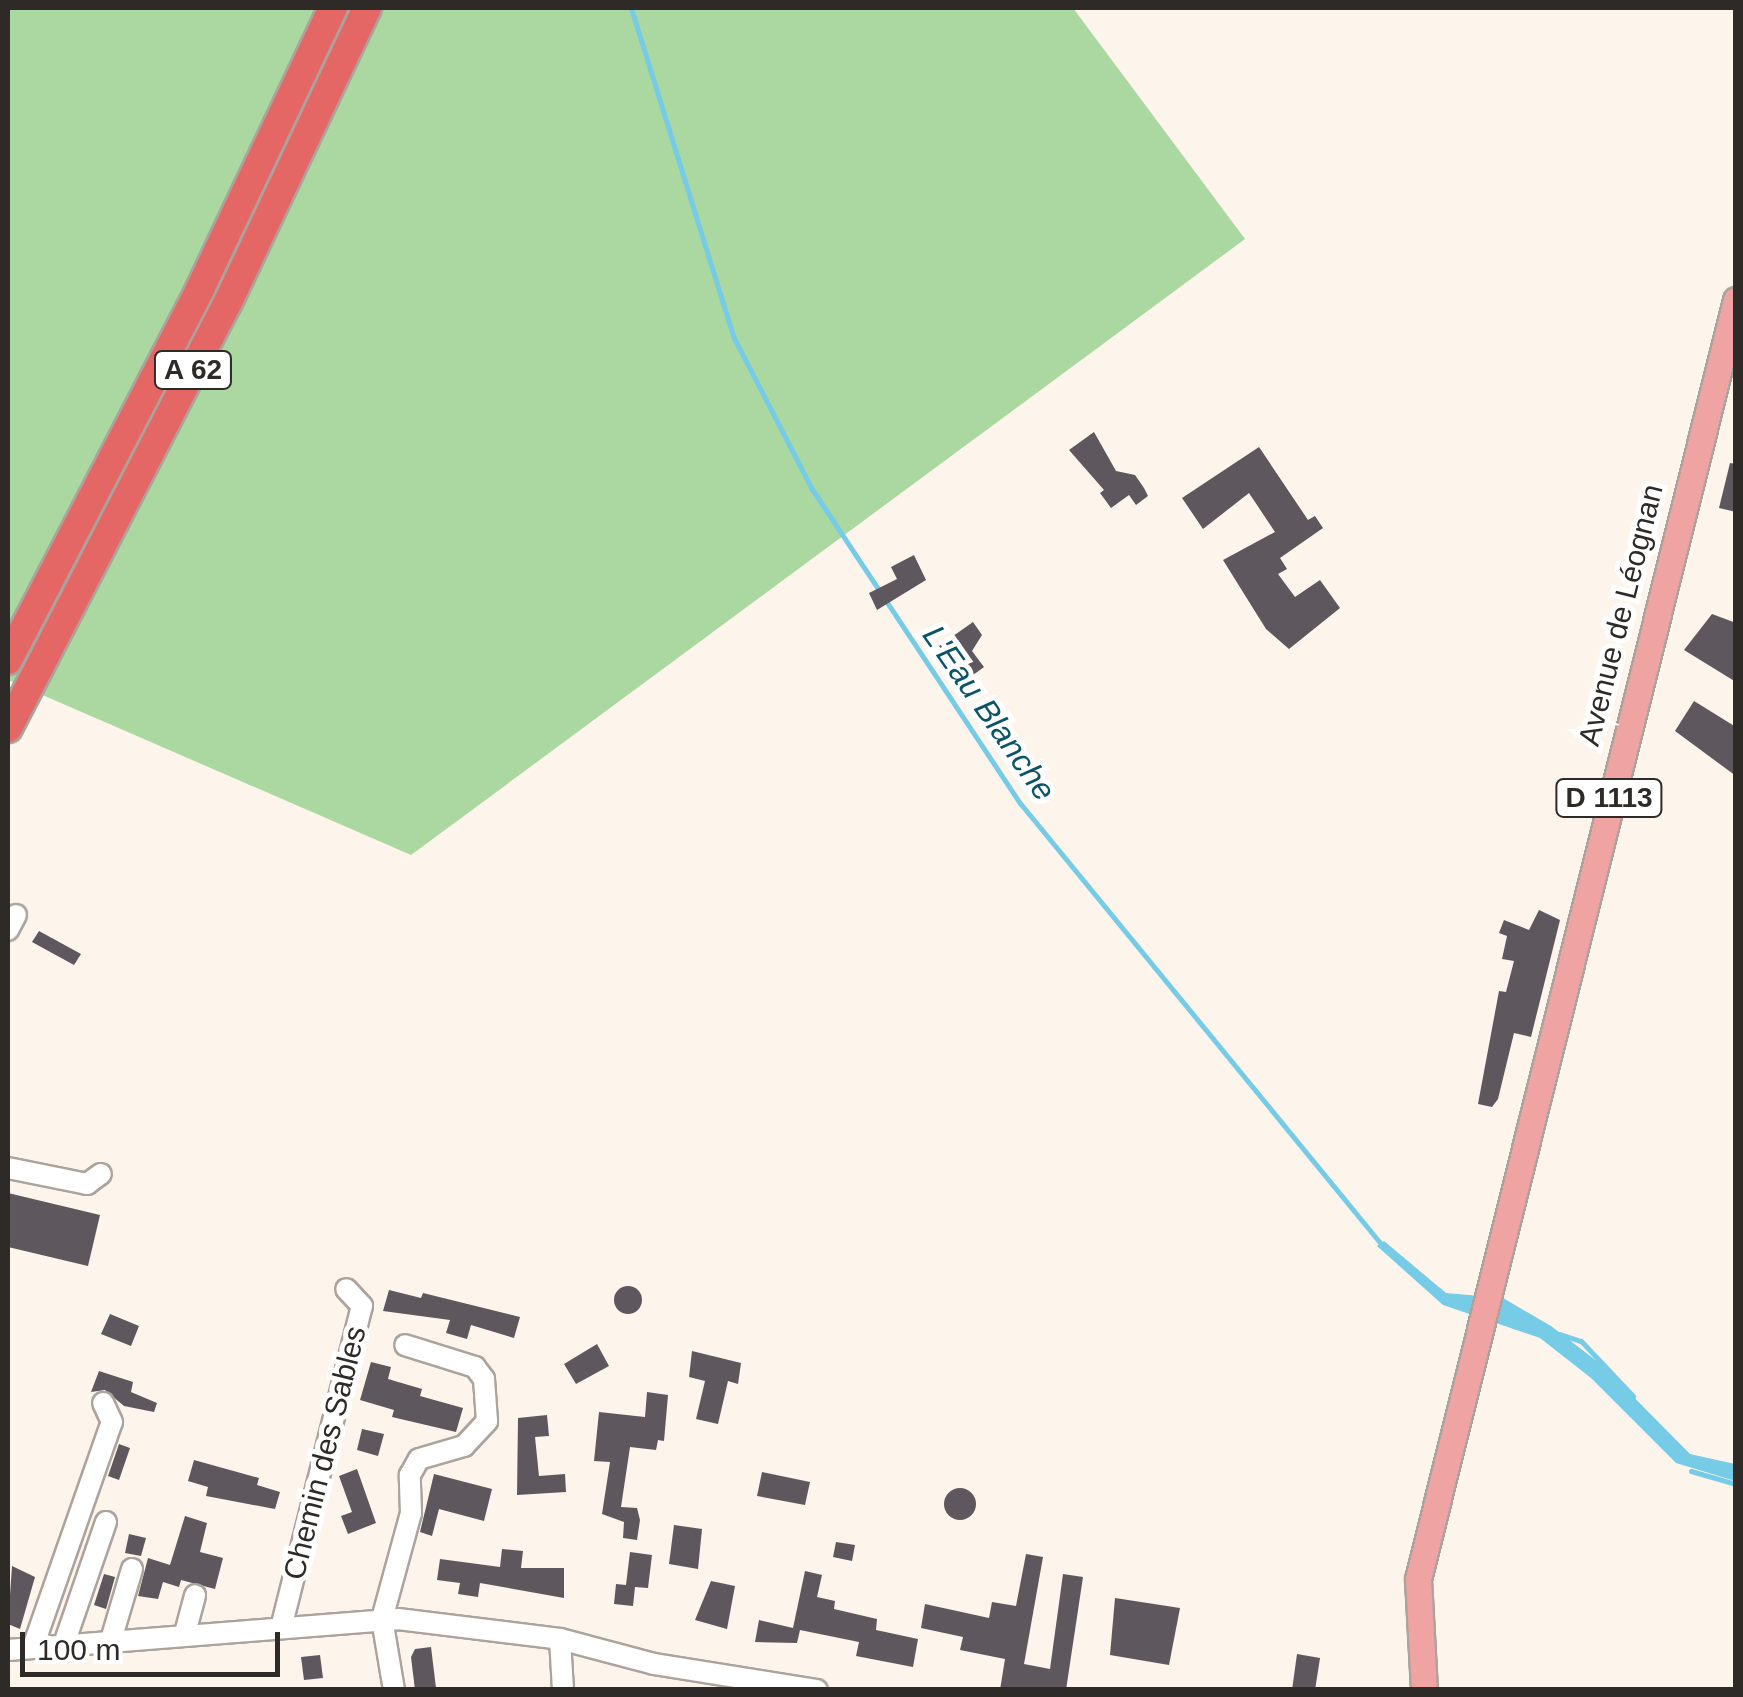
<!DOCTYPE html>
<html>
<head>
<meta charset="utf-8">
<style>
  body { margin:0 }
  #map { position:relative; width:1743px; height:1697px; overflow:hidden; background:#fdf4ec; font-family:Helvetica,sans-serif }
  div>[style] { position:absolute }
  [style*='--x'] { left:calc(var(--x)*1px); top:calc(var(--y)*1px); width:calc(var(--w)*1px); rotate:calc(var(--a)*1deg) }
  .green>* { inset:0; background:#abd8a0 }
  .water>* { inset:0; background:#76cbe6 }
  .stream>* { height:5px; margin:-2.5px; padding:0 2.5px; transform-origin:2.5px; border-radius:2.5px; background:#76cbe6 }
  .building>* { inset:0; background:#5e575e }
  .round { border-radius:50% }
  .roads { filter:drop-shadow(2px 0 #aba39c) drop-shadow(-2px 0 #aba39c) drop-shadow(0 2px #aba39c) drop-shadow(0 -2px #aba39c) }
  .minor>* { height:20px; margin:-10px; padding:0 10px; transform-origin:10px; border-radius:10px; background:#fff }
  .major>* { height:25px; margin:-12.5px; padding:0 12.5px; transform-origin:12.5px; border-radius:12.5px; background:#efa4a3 }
  .highway>* { height:28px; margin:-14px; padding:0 14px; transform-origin:14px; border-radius:14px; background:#e46766 }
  span { translate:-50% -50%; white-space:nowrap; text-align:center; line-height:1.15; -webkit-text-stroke:10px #fff; paint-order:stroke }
  .shield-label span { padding:2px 8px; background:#fff; border:2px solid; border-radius:8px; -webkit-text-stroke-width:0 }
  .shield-label { font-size:28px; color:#2d2a27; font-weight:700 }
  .street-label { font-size:30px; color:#2d2a27 }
  .water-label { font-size:32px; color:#0a5467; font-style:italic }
  .frame { position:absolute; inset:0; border:10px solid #2d2a27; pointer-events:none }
  .scale { position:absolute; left:20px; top:1632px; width:260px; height:45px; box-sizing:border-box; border:5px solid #2d2a27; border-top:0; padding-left:12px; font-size:30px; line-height:35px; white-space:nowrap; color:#2d2a27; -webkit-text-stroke:8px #fff; paint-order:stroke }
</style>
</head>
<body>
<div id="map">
  <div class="green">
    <i style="clip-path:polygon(8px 8px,1073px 8px,1245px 239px,411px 855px,8px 680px)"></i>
  </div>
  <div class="water">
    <i style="clip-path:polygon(1384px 1241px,1446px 1293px,1503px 1298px,1551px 1326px,1602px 1365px,1690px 1454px,1735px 1464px,1735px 1481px,1676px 1463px,1591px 1378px,1540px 1338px,1443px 1305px,1377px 1246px)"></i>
  </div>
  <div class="stream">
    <i style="--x:631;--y:8;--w:346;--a:72.7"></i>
    <i style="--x:734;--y:338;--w:170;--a:62.7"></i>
    <i style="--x:812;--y:489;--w:377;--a:56.5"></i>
    <i style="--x:1020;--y:803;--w:578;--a:50.69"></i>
    <i style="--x:1559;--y:1334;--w:23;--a:18"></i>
    <i style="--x:1581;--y:1341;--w:76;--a:46.6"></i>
    <i style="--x:1691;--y:1471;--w:47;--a:16.1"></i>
  </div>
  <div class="building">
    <i style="clip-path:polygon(1094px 432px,1116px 471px,1135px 475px,1144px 488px,1148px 496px,1136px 505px,1129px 495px,1111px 508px,1100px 493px,1104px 490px,1069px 450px)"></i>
    <i style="clip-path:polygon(1259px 447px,1308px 520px,1315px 516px,1323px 528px,1280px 558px,1287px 569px,1278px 574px,1295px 597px,1320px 580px,1340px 608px,1289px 649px,1266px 629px,1223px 560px,1275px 532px,1249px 493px,1203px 529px,1182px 498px)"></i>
    <i style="clip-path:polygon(1730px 463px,1736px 464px,1736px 512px,1719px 508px)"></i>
    <i style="clip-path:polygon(914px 555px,926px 580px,877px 610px,869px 593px,897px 579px,891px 567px)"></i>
    <i style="clip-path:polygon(1712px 614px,1736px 623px,1736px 682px,1684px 650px)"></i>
    <i style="clip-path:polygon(973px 622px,982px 635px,972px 651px,984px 667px,965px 681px,939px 646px)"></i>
    <i style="clip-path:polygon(1694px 701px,1736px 727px,1736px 776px,1675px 731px)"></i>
    <i style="clip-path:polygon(1539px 910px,1560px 920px,1531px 1037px,1514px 1033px,1498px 1099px,1492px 1107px,1478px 1104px,1499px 991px,1506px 992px,1514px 961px,1502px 959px,1507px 936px,1499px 933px,1504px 920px,1529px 930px)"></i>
    <i style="clip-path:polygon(39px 931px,81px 954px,74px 965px,32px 942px)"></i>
    <i style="clip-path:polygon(8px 1193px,100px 1215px,88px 1266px,8px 1247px)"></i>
    <i class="round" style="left:614px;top:1286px;width:28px;height:28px"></i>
    <i style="clip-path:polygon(389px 1290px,421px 1298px,423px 1293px,520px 1317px,514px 1338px,471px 1325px,467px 1339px,446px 1333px,450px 1320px,383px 1311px)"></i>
    <i style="clip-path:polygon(110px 1314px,139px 1326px,131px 1346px,101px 1334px)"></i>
    <i style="clip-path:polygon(597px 1344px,609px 1366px,576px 1384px,564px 1364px)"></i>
    <i style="clip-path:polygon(692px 1351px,741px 1363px,738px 1384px,728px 1381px,718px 1424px,696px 1419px,705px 1381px,689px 1377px)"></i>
    <i style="clip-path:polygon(371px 1362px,391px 1367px,388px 1379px,422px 1389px,420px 1396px,463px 1408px,456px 1432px,392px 1417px,394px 1410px,360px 1400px)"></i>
    <i style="clip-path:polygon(99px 1371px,133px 1382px,131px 1392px,157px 1403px,154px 1412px,124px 1406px,105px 1390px,91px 1392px)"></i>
    <i style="clip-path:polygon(647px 1392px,668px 1395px,664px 1441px,658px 1440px,656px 1450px,630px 1447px,621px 1507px,637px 1508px,640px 1520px,637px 1540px,623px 1538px,624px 1522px,602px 1514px,610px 1462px,594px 1461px,599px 1412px,645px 1417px)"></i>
    <i style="clip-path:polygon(547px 1415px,549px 1436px,535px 1437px,539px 1476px,565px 1474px,566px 1492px,517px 1495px,518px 1418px)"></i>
    <i style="clip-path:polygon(362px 1429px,384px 1434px,378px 1456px,357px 1450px)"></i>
    <i style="clip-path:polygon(119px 1444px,130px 1448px,119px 1480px,108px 1476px)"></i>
    <i style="clip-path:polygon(194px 1460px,259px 1478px,257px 1485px,280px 1492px,275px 1509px,206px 1496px,208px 1487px,188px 1481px)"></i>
    <i style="clip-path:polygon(357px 1469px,376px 1523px,348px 1534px,341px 1516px,352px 1512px,339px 1476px)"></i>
    <i style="clip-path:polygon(762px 1472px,810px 1482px,805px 1505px,757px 1496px)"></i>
    <i style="clip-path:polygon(434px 1474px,492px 1489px,484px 1521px,439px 1509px,432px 1536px,420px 1532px)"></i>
    <i class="round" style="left:944px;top:1488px;width:32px;height:32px"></i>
    <i style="clip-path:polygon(185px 1516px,207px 1523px,200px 1552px,223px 1558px,215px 1589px,181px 1580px,179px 1587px,163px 1582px,158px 1599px,138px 1596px,148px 1558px,170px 1565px)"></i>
    <i style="clip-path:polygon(674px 1525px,702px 1529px,698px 1569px,669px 1564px)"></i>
    <i style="clip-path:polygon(129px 1534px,146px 1538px,141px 1556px,125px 1553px)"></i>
    <i style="clip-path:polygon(836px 1542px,855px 1545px,852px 1561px,833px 1557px)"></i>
    <i style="clip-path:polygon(502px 1549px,523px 1551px,521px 1568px,564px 1568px,564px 1598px,480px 1583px,478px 1597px,458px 1594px,460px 1583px,437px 1580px,440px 1559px,500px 1567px)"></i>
    <i style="clip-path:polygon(630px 1552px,652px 1555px,648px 1588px,635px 1587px,633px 1606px,614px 1604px,616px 1584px,626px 1585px)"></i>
    <i style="clip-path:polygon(1026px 1554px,1043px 1557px,1024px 1664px,1050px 1669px,1063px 1574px,1083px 1577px,1066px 1690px,1000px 1690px,1005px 1659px,960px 1650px,963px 1637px,921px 1628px,925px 1604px,989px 1618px,992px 1602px,1016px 1606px)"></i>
    <i style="clip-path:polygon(12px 1566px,35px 1577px,20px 1629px,8px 1624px)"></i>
    <i style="clip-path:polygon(805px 1571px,822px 1575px,817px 1597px,835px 1601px,834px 1609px,877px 1619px,876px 1630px,918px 1639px,913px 1667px,856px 1656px,859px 1642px,800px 1630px,797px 1643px,755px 1642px,759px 1620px,793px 1628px)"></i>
    <i style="clip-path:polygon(104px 1574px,115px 1577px,106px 1609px,94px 1605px)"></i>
    <i style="clip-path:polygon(711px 1581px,735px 1586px,727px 1629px,695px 1620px)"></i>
    <i style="clip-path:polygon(1115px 1598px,1180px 1608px,1169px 1665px,1110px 1655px)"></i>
    <i style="clip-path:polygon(431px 1647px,436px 1688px,415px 1690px,411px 1657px,415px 1649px)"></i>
    <i style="clip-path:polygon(1297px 1654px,1320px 1658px,1315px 1690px,1292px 1690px)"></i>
    <i style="clip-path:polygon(320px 1655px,323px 1678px,304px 1680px,301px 1657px)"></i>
  </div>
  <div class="roads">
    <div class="minor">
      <i style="--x:8;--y:930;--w:17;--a:-62"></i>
      <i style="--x:8;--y:1168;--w:81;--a:11.4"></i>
      <i style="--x:87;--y:1184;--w:17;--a:-36"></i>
      <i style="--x:282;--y:1624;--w:328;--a:-75.9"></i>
      <i style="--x:362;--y:1306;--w:23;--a:-133"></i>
      <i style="--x:185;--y:1633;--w:39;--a:-75"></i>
      <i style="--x:560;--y:1639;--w:51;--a:86.6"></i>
      <i style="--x:111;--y:1640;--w:74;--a:-73.5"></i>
      <i style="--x:64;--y:1644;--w:129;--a:-71"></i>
      <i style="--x:33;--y:1647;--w:238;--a:-70.7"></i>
      <i style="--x:112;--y:1422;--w:21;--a:-115"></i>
      <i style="--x:8;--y:1650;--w:391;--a:-4.5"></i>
      <i style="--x:398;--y:1619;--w:163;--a:7"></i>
      <i style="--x:560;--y:1639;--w:97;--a:14.9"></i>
      <i style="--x:654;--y:1664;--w:165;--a:9.1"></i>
      <i style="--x:394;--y:1690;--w:72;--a:-99.6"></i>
      <i style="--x:382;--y:1619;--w:110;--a:-74.7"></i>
      <i style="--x:411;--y:1513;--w:38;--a:-92"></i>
      <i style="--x:410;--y:1475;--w:18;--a:-61"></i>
      <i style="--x:419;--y:1459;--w:47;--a:-16.1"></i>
      <i style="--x:464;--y:1446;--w:34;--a:-47"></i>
      <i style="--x:487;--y:1421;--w:42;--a:-94.1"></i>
      <i style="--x:484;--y:1379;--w:15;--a:-127"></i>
      <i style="--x:475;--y:1367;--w:73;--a:-162.6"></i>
    </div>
    <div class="major">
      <i style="--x:1424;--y:1690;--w:111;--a:-93.1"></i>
      <i style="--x:1418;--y:1579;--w:1318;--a:-76.04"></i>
    </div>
    <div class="highway">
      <i style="--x:8;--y:660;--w:418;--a:-62.6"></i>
      <i style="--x:200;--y:289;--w:311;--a:-64.7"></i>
      <i style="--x:8;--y:728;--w:479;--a:-62.7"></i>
      <i style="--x:228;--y:302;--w:325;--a:-64.7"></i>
    </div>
  </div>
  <div class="shield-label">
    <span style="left:193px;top:370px">A 62</span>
    <span style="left:1609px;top:798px">D 1113</span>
  </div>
  <div class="street-label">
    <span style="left:1621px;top:615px;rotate:-76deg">Avenue de Léognan</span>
    <span style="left:325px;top:1453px;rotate:-76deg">Chemin des Sables</span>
  </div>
  <div class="water-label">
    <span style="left:989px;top:713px;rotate:55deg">L'Eau Blanche</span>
  </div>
  <div class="frame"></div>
  <div class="scale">100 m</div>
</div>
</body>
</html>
